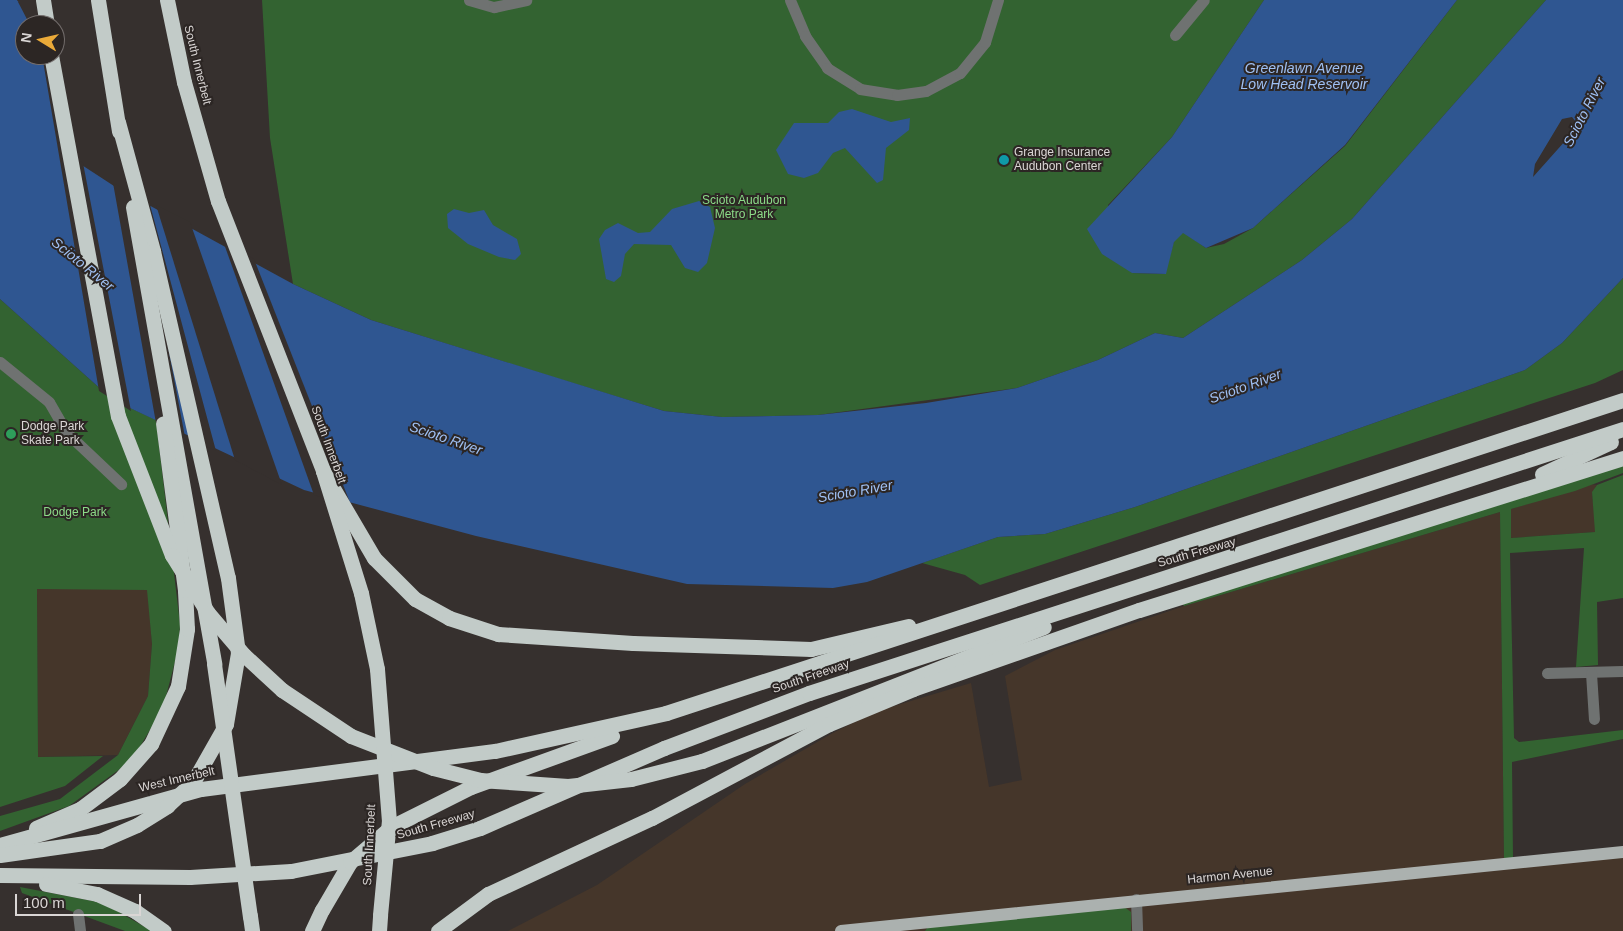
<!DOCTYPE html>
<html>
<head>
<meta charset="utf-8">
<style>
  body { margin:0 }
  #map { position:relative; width:1623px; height:931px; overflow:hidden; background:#36302e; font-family:Helvetica,sans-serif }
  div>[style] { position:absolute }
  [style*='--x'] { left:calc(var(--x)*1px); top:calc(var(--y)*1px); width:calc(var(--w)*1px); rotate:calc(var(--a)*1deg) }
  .industrial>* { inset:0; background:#45362a }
  .green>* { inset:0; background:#336331 }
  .water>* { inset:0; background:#2f5691 }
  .pier>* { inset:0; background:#36302e }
  .minor>* { height:11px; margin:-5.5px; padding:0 5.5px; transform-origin:5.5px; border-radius:5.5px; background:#6f7271 }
  .major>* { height:12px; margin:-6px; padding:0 6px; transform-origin:6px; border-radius:6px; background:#abb1af }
  .highway>* { height:15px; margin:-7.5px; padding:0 7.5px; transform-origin:7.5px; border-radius:7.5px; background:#c2cbc8 }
  .highway-bridge>* { height:15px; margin:-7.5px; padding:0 7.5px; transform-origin:7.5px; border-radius:7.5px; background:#c2cbc8 }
  .dots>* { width:14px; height:14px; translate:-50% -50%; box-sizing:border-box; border:2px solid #2c2624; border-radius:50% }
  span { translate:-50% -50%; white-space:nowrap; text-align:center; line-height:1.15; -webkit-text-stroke:4px #2c2624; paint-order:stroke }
  .street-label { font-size:12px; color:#dad6d5 }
  .poi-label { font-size:12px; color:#dad6d5 }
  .left { translate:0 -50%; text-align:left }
  .park-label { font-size:12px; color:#8cdb88 }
  .water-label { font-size:14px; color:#9fc0f4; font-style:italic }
  .north { position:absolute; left:15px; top:15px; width:50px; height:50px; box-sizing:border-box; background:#2c2624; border:1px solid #726c6b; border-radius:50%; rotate:279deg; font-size:14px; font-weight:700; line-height:20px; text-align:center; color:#dad6d5 }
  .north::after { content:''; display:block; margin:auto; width:18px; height:22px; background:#eaaa39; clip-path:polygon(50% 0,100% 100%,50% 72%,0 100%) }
  .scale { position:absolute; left:15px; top:894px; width:126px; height:22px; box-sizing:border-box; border:2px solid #dad6d5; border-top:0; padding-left:6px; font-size:15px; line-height:18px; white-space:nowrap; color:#dad6d5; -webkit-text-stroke:4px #2c2624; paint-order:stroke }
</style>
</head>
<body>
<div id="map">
  <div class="industrial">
    <i style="clip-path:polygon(1590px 484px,1597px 485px,1592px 493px,1596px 532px,1511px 538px,1511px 509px)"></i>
    <i style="clip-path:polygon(1500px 512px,1504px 860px,1623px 850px,1623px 931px,1131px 931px,1131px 912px,930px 924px,925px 931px,508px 931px,597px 885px,745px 784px,831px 734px,874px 712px,971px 683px,989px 787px,1022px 780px,1005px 676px,1055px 650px,1184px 606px)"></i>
    <i style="clip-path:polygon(37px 589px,148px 589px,152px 644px,148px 696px,118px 755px,38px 757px)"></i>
  </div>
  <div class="green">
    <i style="clip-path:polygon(262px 0,1264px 0,1172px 137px,1108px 205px,1132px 273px,1165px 274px,1174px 241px,1183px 232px,1206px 248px,1224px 244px,1253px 228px,1345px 146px,1457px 0,1546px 0,1352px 219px,1302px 260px,1183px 338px,1155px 333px,1098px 360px,1017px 388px,818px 415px,722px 417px,664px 411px,553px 377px,371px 320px,293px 284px,270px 138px)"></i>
    <i style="clip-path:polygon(1623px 278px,1623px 370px,1595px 383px,980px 585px,965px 575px,922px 563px,998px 537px,1045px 534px,1135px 507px,1525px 370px,1562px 343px)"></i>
    <i style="clip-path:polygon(0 299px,113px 400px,156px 420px,180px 624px,179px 646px,163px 708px,138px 750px,120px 769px,69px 806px,0 831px,0 816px,60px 799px,118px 755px,148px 696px,152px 644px,147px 590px,37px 589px,38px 757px,103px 756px,65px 786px,0 807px)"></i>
    <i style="clip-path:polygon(1623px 466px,1623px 473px,1575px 491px,1511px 509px,1511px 538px,1595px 532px,1592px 492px,1597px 485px,1623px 475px,1623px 598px,1597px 602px,1598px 665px,1576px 667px,1584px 548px,1510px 553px,1514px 738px,1519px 742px,1623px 730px,1623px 739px,1512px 762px,1513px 859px,1504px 860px,1500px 512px,1184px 606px,1175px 593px)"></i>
    <i style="clip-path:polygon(20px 887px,103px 903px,152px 931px,125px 931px,22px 893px)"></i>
    <i style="clip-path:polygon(1123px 906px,1131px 912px,1131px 931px,925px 931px,930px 924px)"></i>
  </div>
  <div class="water">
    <i style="clip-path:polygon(evenodd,0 0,17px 0,30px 25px,25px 25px,25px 55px,44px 55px,68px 156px,114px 186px,293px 284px,371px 320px,664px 411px,722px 417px,818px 415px,926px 403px,1017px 388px,1098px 360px,1155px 333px,1183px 338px,1302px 260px,1352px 219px,1546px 0,1623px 0,1623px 278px,1562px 343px,1525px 370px,1135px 507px,1045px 534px,998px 537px,867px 582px,833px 588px,687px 584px,476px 536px,304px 490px,113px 400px,0 299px,0 0,1572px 117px,1576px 122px,1566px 140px,1533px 177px,1535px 164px,1562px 119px,1572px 117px)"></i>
    <i style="clip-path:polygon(1264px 0,1457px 0,1345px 145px,1253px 228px,1206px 248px,1183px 233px,1174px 242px,1166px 274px,1132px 273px,1102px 254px,1087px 229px,1172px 137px)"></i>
    <i style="clip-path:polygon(852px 109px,891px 122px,910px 118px,909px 130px,886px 148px,883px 180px,877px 183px,845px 148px,833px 153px,818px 173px,804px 178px,788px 174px,776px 150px,794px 123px,828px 123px,839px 112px)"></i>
    <i style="clip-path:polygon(699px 201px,710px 207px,715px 228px,707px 263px,698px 272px,685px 268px,671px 245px,634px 244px,625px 254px,621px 276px,614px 282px,606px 279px,599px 239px,605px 230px,618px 223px,638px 233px,650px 232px,672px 209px)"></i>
    <i style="clip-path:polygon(454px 209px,469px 213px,484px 210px,493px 225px,517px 239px,521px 254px,515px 260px,499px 257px,468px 244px,448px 228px,447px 214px)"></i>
  </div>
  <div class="pier">
    <i style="clip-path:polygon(42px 55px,47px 55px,70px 154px,83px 163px,131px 411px,99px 391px)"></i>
    <i style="clip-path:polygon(113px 183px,149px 201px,216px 451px,190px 439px,168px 347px,185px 437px,156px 423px)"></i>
    <i style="clip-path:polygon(156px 205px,190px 222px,282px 485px,235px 460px)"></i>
    <i style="clip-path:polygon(223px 241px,254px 259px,351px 505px,314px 495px)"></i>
  </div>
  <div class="minor">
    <i style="--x:469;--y:0;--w:26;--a:16"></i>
    <i style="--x:494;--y:7;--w:33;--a:-12"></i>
    <i style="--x:790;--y:0;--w:39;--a:67"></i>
    <i style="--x:805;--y:36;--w:39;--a:55"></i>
    <i style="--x:827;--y:68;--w:39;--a:32"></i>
    <i style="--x:860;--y:89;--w:37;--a:9"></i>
    <i style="--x:897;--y:95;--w:29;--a:-8"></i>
    <i style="--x:926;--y:91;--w:38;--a:-28"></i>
    <i style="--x:960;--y:73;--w:40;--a:-51"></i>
    <i style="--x:985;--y:42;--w:44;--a:-72.8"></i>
    <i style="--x:1175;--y:35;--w:45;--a:-50.4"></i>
    <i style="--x:0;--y:362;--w:63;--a:39.2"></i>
    <i style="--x:49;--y:402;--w:34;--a:60"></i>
    <i style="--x:66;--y:432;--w:76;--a:43.4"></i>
    <i style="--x:1547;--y:673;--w:76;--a:-1.5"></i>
    <i style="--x:1591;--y:673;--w:46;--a:86.3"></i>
    <i style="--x:1136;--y:899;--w:32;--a:88"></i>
    <i style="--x:78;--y:914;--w:17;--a:83"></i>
  </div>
  <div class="major">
    <i style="--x:841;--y:931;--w:786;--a:-5.77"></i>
  </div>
  <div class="highway">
    <i style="--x:43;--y:0;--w:25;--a:81"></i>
    <i style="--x:98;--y:0;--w:133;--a:80.9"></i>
    <i style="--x:167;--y:0;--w:84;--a:78.3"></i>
    <i style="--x:184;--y:82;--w:124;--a:74.1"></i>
    <i style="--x:218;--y:201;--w:290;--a:68.7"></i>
    <i style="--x:323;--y:471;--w:101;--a:59.6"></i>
    <i style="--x:374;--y:558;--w:58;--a:45"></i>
    <i style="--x:415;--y:599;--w:39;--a:29"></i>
    <i style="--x:449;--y:618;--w:52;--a:18.1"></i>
    <i style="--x:498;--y:634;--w:135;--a:3.8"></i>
    <i style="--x:633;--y:643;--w:178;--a:1.9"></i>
    <i style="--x:811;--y:649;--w:100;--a:-13.3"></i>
    <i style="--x:118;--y:122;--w:134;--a:74.8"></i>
    <i style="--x:153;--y:251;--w:335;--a:77.1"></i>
    <i style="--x:228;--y:578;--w:76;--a:82.4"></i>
    <i style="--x:238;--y:653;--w:72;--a:99.6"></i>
    <i style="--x:226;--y:724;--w:67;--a:119.6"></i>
    <i style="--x:133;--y:207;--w:464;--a:79.9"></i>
    <i style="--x:1542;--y:474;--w:76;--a:-24.9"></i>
    <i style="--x:702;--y:761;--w:367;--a:-21.4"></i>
    <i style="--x:391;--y:827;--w:89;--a:-26.6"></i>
    <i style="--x:471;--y:787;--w:150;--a:-19.9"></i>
    <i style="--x:36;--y:828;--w:48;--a:-23.4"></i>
    <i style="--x:80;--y:809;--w:50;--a:-36.9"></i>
    <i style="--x:120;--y:779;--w:47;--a:-48.5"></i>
    <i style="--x:151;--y:744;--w:64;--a:-65"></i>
    <i style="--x:178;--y:686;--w:58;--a:-81"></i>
    <i style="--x:187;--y:629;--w:39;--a:-93"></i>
    <i style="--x:185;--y:590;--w:168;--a:-97.5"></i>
    <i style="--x:0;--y:845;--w:209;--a:-15.6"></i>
    <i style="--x:201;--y:789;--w:296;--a:-7.4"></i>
    <i style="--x:495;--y:751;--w:175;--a:-12.5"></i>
    <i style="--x:666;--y:713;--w:1007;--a:-18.11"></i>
    <i style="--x:0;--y:855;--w:101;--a:-8"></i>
    <i style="--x:100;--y:841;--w:40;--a:-23.4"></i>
    <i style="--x:137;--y:825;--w:36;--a:-32"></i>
    <i style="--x:0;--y:875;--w:190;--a:0.6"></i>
    <i style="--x:190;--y:877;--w:101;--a:-3.4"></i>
    <i style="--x:291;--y:871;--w:144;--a:-11.2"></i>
    <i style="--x:432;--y:843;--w:50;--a:-17.4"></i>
    <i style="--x:480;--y:828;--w:201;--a:-23.5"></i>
    <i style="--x:664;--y:748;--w:155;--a:-20.8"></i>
    <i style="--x:809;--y:693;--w:856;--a:-17.97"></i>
    <i style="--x:46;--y:884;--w:52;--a:11.1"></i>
    <i style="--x:97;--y:894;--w:42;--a:24.1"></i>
    <i style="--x:135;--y:911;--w:35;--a:35"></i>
    <i style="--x:250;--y:916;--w:15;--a:82"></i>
    <i style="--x:312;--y:931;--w:23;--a:-65"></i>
    <i style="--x:379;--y:931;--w:16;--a:-86"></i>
    <i style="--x:438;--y:931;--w:62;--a:-36.5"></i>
    <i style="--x:488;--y:894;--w:181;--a:-24.9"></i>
    <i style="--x:652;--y:818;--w:200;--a:-28"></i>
    <i style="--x:829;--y:724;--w:91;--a:-22.6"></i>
    <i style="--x:913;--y:689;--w:239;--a:-19.3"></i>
    <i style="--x:1139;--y:610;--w:507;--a:-17.43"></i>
  </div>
  <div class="highway-bridge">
    <i style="--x:51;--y:55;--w:367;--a:79.5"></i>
    <i style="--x:118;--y:416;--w:149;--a:68.8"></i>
    <i style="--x:172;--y:555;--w:68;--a:58.2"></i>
    <i style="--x:208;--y:613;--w:55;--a:49.4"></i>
    <i style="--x:244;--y:655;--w:52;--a:42.6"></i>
    <i style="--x:282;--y:690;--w:83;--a:33.7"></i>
    <i style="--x:351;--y:736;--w:88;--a:21.3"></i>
    <i style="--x:433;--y:768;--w:49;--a:14.3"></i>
    <i style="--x:480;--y:780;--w:88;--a:3.9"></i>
    <i style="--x:568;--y:786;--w:63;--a:-6.3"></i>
    <i style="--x:631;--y:779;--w:73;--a:-14.2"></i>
    <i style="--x:323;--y:471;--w:128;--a:72.7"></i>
    <i style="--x:361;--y:593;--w:78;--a:78.1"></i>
    <i style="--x:377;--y:669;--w:151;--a:85.5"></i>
    <i style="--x:389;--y:820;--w:95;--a:95.4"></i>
    <i style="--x:214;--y:664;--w:255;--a:81.9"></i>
    <i style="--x:167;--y:806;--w:35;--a:-43"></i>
    <i style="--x:322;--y:910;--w:56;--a:-59.7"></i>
    <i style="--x:350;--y:862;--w:54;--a:-40.5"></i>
  </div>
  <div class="dots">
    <i style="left:1004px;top:160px;background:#0f9aa8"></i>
    <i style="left:11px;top:434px;background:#2e9e5b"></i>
  </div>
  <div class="street-label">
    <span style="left:197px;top:65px;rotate:76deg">South Innerbelt</span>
    <span style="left:328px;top:445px;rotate:70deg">South Innerbelt</span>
    <span style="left:1197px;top:553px;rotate:-16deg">South Freeway</span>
    <span style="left:811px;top:677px;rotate:-19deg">South Freeway</span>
    <span style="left:177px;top:780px;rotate:-13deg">West Innerbelt</span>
    <span style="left:436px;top:825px;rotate:-16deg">South Freeway</span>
    <span style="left:370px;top:845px;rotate:-87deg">South Innerbelt</span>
    <span style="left:1230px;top:876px;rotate:-6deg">Harmon Avenue</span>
  </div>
  <div class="poi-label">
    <span class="left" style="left:1014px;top:160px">Grange Insurance<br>Audubon Center</span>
    <span class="left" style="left:21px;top:434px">Dodge Park<br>Skate Park</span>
  </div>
  <div class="park-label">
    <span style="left:744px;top:208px">Scioto Audubon<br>Metro Park</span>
    <span style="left:75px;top:513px">Dodge Park</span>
  </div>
  <div class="water-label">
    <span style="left:1304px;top:76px">Greenlawn Avenue<br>Low Head Reservoir</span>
    <span style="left:1584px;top:112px;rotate:-63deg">Scioto River</span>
    <span style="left:83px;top:264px;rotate:39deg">Scioto River</span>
    <span style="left:1245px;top:386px;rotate:-20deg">Scioto River</span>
    <span style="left:446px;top:438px;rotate:19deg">Scioto River</span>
    <span style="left:855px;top:491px;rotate:-10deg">Scioto River</span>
  </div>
  <div class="north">N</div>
  <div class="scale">100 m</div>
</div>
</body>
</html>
